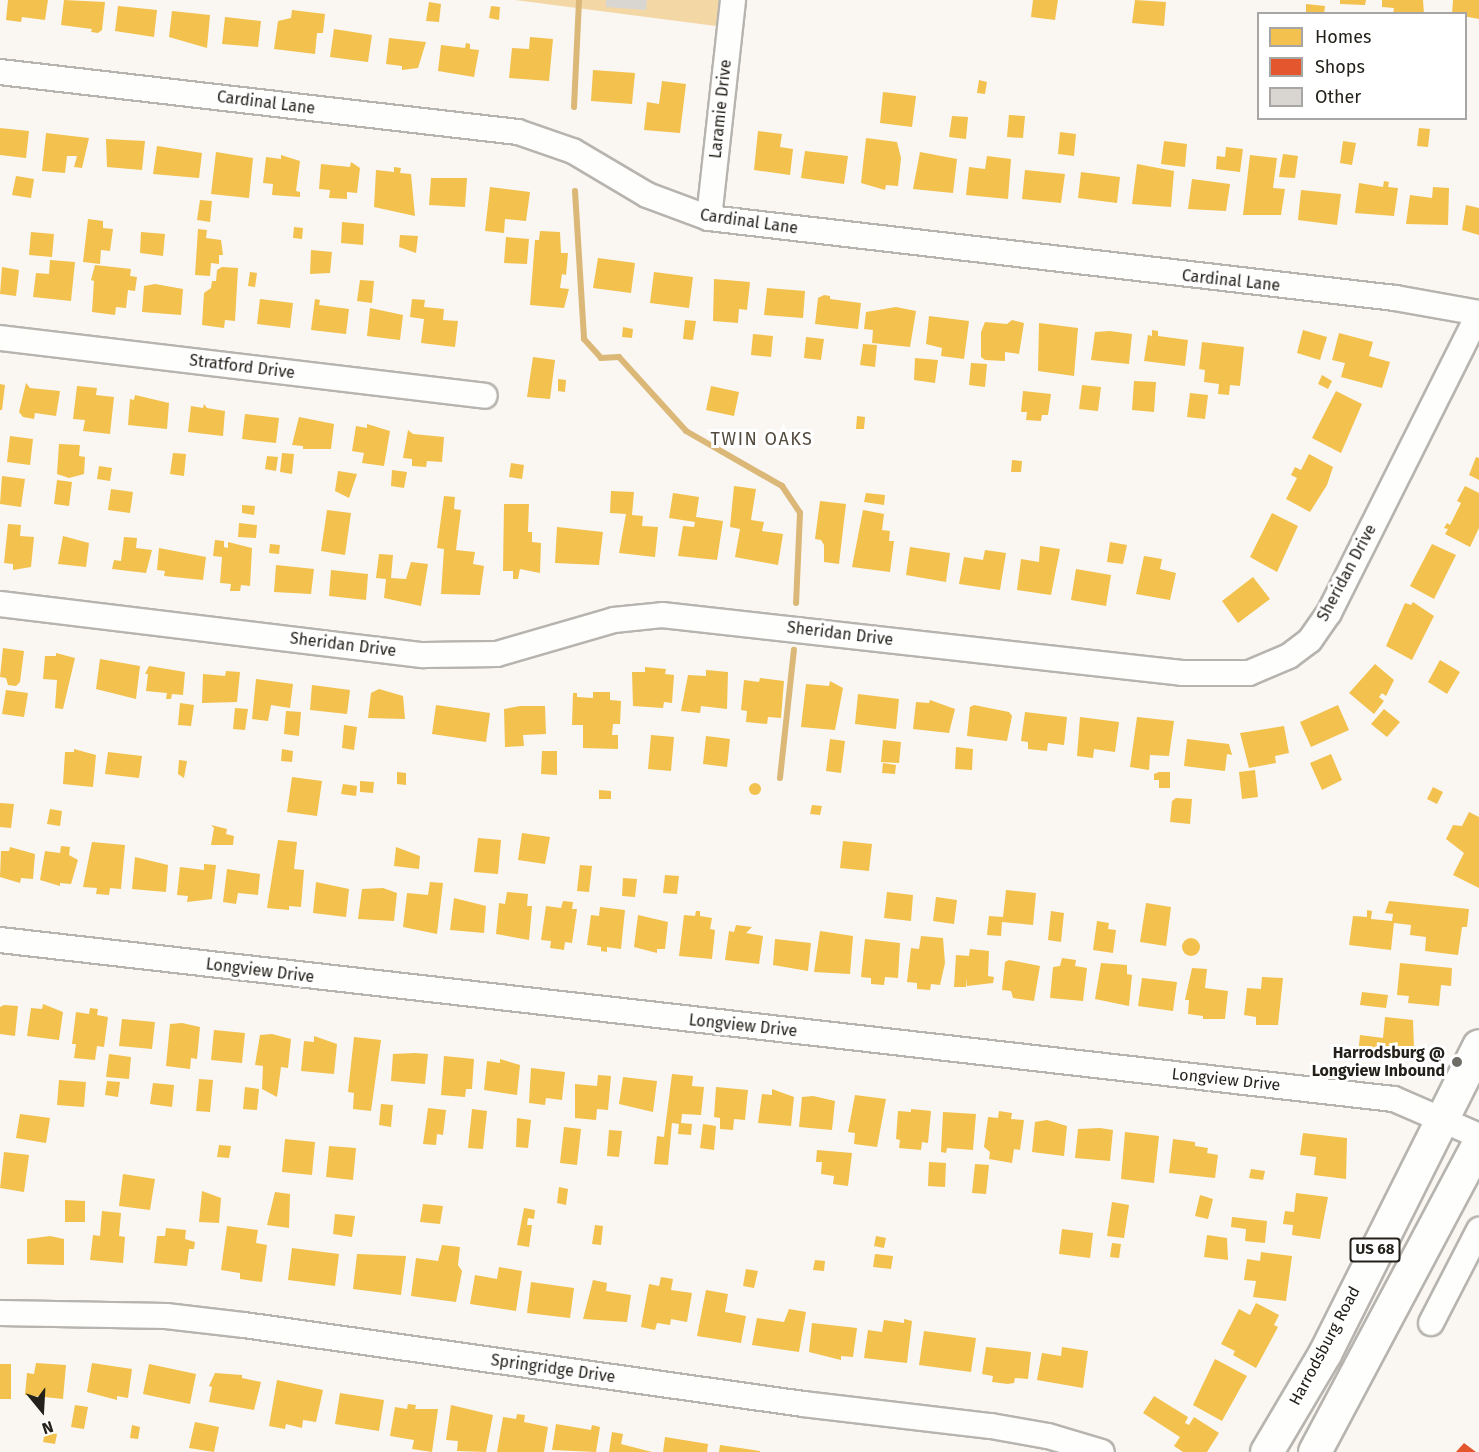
<!DOCTYPE html>
<html>
<head>
<meta charset="utf-8">
<style>
  body { margin:0 }
  #map { position:relative; width:1479px; height:1452px; overflow:hidden; background:#faf7f2; font-family:"Fira Sans",sans-serif }
  div>[style] { position:absolute }
  [style*='--x'] { left:calc(var(--x)*1px); top:calc(var(--y)*1px); width:calc(var(--w)*1px); rotate:calc(var(--a)*1deg) }
  .green>* { inset:0; background:#f3d7a5 }
  .homes>* { inset:0; background:#f2c14e }
  .round { border-radius:50% }
  .shops>* { inset:0; background:#e4572e }
  .stream>* { height:6px; margin:-3px; padding:0 3px; transform-origin:3px; border-radius:3px; background:#dbb878 }
  .building>* { inset:0; background:#d9d6d1 }
  .roads { filter:drop-shadow(2px 0 #b7b4af) drop-shadow(-2px 0 #b7b4af) drop-shadow(0 2px #b7b4af) drop-shadow(0 -2px #b7b4af) }
  .minor>* { height:24px; margin:-12px; padding:0 12px; transform-origin:12px; border-radius:12px; background:#fefefd }
  .major>* { height:32px; margin:-16px; padding:0 16px; transform-origin:16px; border-radius:16px; background:#fefefd }
  .dots>* { width:16px; height:16px; translate:-50% -50%; box-sizing:border-box; border:3px solid #fff; border-radius:50% }
  span { translate:-50% -50%; white-space:nowrap; text-align:center; line-height:1.15; -webkit-text-stroke:6px #fff; paint-order:stroke }
  .shield-label span { padding:2px 4px; background:#fff; border:2px solid; border-radius:4px; -webkit-text-stroke-width:0 }
  .shield-label { font-size:15px; color:#24211b; font-weight:700 }
  .street-label { font-size:16px; color:#24211b }
  .poi-label { font-size:16px; color:#24211b; font-weight:700 }
  .right { translate:-100% -50%; text-align:right }
  .neighbourhood-label { font-size:18px; color:#534b3e; letter-spacing:1.5px }
  .legend { position:absolute; left:1257px; top:12px; width:210px; height:108px; box-sizing:border-box; background:#fff; border:2px solid #a7a6a4; margin:0; padding:8px 10px; list-style:none; font-size:18px; color:#24211b }
  .legend li { display:flex; align-items:center; gap:12px; height:30px }
  .legend b { width:30px; border:2px solid #a7a6a4 }
  .north { position:absolute; left:12px; top:1380px; width:60px; height:60px; -webkit-text-stroke:4px #fff; paint-order:stroke; rotate:162deg; font-size:16px; font-weight:700; line-height:24px; text-align:center; color:#24211b }
  .north::after { content:''; display:block; margin:auto; width:21px; height:27px; background:#24211b; clip-path:polygon(50% 0,100% 100%,50% 72%,0 100%) }
</style>
</head>
<body>
<div id="map">
  <div class="green">
    <i style="clip-path:polygon(515px 0,719px 0,716px 26px)"></i>
  </div>
  <div class="homes">
    <i style="clip-path:polygon(8px 0,48px 0,45px 20px,22px 17px,21px 22px,6px 20px)"></i>
    <i style="clip-path:polygon(64px 0,105px 2px,102px 30px,98px 33px,91px 32px,92px 29px,61px 25px)"></i>
    <i style="clip-path:polygon(1033px 0,1058px 0,1055px 20px,1031px 17px)"></i>
    <i style="clip-path:polygon(1135px 0,1166px 2px,1164px 26px,1132px 23px)"></i>
    <i style="clip-path:polygon(1340px 0,1366px 0,1365px 5px,1340px 4px)"></i>
    <i style="clip-path:polygon(1382px 0,1423px 0,1424px 14px,1393px 14px,1394px 8px,1382px 7px)"></i>
    <i style="clip-path:polygon(1453px 0,1479px 0,1479px 19px,1452px 14px)"></i>
    <i style="clip-path:polygon(429px 2px,441px 4px,439px 22px,426px 21px)"></i>
    <i style="clip-path:polygon(1306px 4px,1325px 6px,1324px 14px,1306px 14px)"></i>
    <i style="clip-path:polygon(118px 6px,157px 10px,154px 37px,115px 31px)"></i>
    <i style="clip-path:polygon(491px 6px,500px 7px,499px 20px,489px 18px)"></i>
    <i style="clip-path:polygon(292px 10px,325px 14px,323px 33px,317px 33px,315px 54px,274px 49px,278px 21px,291px 18px)"></i>
    <i style="clip-path:polygon(172px 11px,210px 15px,207px 48px,169px 37px)"></i>
    <i style="clip-path:polygon(225px 17px,261px 21px,258px 47px,222px 44px)"></i>
    <i style="clip-path:polygon(334px 29px,372px 35px,368px 62px,330px 57px)"></i>
    <i style="clip-path:polygon(530px 37px,553px 39px,549px 81px,509px 78px,512px 48px,529px 49px)"></i>
    <i style="clip-path:polygon(389px 38px,426px 42px,418px 68px,402px 70px,402px 66px,386px 64px)"></i>
    <i style="clip-path:polygon(466px 43px,470px 44px,470px 49px,479px 50px,474px 77px,438px 71px,441px 45px,465px 48px)"></i>
    <i style="clip-path:polygon(593px 70px,635px 73px,632px 104px,591px 101px)"></i>
    <i style="clip-path:polygon(979px 80px,987px 82px,985px 94px,977px 93px)"></i>
    <i style="clip-path:polygon(662px 81px,686px 84px,680px 133px,644px 130px,647px 102px,659px 104px)"></i>
    <i style="clip-path:polygon(883px 92px,916px 96px,912px 127px,880px 123px)"></i>
    <i style="clip-path:polygon(1009px 115px,1025px 116px,1023px 138px,1007px 137px)"></i>
    <i style="clip-path:polygon(952px 116px,968px 117px,966px 139px,949px 137px)"></i>
    <i style="clip-path:polygon(0 128px,29px 131px,26px 158px,0 155px)"></i>
    <i style="clip-path:polygon(1419px 128px,1430px 129px,1428px 147px,1417px 146px)"></i>
    <i style="clip-path:polygon(758px 131px,782px 134px,780px 147px,793px 149px,790px 175px,754px 170px)"></i>
    <i style="clip-path:polygon(1060px 132px,1076px 134px,1074px 156px,1058px 154px)"></i>
    <i style="clip-path:polygon(46px 133px,89px 138px,82px 168px,74px 167px,77px 156px,67px 156px,65px 173px,42px 171px)"></i>
    <i style="clip-path:polygon(866px 138px,897px 142px,901px 158px,898px 186px,886px 185px,885px 190px,861px 183px)"></i>
    <i style="clip-path:polygon(106px 139px,145px 141px,142px 170px,107px 167px)"></i>
    <i style="clip-path:polygon(1164px 141px,1187px 144px,1185px 167px,1161px 164px)"></i>
    <i style="clip-path:polygon(1343px 141px,1356px 143px,1352px 165px,1340px 163px)"></i>
    <i style="clip-path:polygon(157px 146px,202px 153px,199px 178px,153px 174px)"></i>
    <i style="clip-path:polygon(1226px 147px,1243px 149px,1240px 172px,1216px 169px,1217px 156px,1225px 157px)"></i>
    <i style="clip-path:polygon(805px 151px,848px 156px,844px 184px,801px 178px)"></i>
    <i style="clip-path:polygon(216px 152px,253px 158px,249px 198px,211px 194px)"></i>
    <i style="clip-path:polygon(920px 152px,957px 159px,953px 193px,913px 189px)"></i>
    <i style="clip-path:polygon(1283px 154px,1298px 156px,1295px 178px,1279px 177px)"></i>
    <i style="clip-path:polygon(281px 155px,300px 161px,296px 191px,300px 192px,300px 197px,272px 195px,273px 184px,263px 183px,266px 157px,281px 159px)"></i>
    <i style="clip-path:polygon(1250px 155px,1277px 158px,1273px 188px,1285px 189px,1281px 215px,1243px 215px)"></i>
    <i style="clip-path:polygon(987px 156px,1011px 159px,1008px 199px,966px 195px,969px 167px,985px 169px)"></i>
    <i style="clip-path:polygon(351px 162px,360px 168px,357px 193px,347px 192px,347px 199px,329px 198px,330px 190px,319px 189px,321px 164px,350px 167px)"></i>
    <i style="clip-path:polygon(1137px 164px,1174px 171px,1171px 207px,1132px 204px)"></i>
    <i style="clip-path:polygon(394px 167px,401px 168px,400px 173px,411px 174px,415px 216px,374px 207px,376px 170px,394px 172px)"></i>
    <i style="clip-path:polygon(1025px 170px,1065px 174px,1061px 203px,1022px 199px)"></i>
    <i style="clip-path:polygon(1081px 172px,1120px 177px,1117px 203px,1078px 198px)"></i>
    <i style="clip-path:polygon(16px 176px,34px 179px,31px 198px,12px 195px)"></i>
    <i style="clip-path:polygon(431px 178px,467px 178px,465px 207px,429px 205px)"></i>
    <i style="clip-path:polygon(1192px 179px,1230px 184px,1226px 211px,1188px 209px)"></i>
    <i style="clip-path:polygon(1384px 181px,1389px 182px,1388px 187px,1398px 188px,1394px 216px,1355px 213px,1359px 183px,1383px 187px)"></i>
    <i style="clip-path:polygon(490px 187px,530px 192px,526px 221px,505px 219px,504px 233px,485px 231px)"></i>
    <i style="clip-path:polygon(1433px 187px,1449px 188px,1448px 225px,1406px 224px,1410px 195px,1432px 198px)"></i>
    <i style="clip-path:polygon(1301px 190px,1341px 194px,1337px 225px,1298px 220px)"></i>
    <i style="clip-path:polygon(200px 200px,212px 201px,210px 222px,197px 220px)"></i>
    <i style="clip-path:polygon(1466px 205px,1479px 208px,1479px 235px,1462px 230px)"></i>
    <i style="clip-path:polygon(88px 219px,103px 221px,103px 228px,113px 229px,110px 251px,101px 250px,100px 264px,83px 262px)"></i>
    <i style="clip-path:polygon(342px 222px,364px 224px,363px 245px,341px 243px)"></i>
    <i style="clip-path:polygon(294px 227px,303px 228px,302px 239px,293px 238px)"></i>
    <i style="clip-path:polygon(198px 229px,207px 230px,206px 238px,221px 240px,223px 255px,219px 255px,219px 264px,211px 263px,210px 276px,195px 275px)"></i>
    <i style="clip-path:polygon(540px 231px,560px 232px,561px 253px,568px 253px,566px 275px,562px 274px,560px 288px,569px 289px,564px 308px,530px 305px,535px 240px,539px 240px)"></i>
    <i style="clip-path:polygon(31px 232px,54px 234px,52px 257px,29px 255px)"></i>
    <i style="clip-path:polygon(141px 232px,165px 234px,163px 256px,140px 253px)"></i>
    <i style="clip-path:polygon(400px 235px,418px 236px,416px 253px,399px 247px)"></i>
    <i style="clip-path:polygon(506px 237px,529px 239px,527px 264px,504px 263px)"></i>
    <i style="clip-path:polygon(311px 250px,332px 252px,330px 273px,310px 274px)"></i>
    <i style="clip-path:polygon(598px 258px,635px 263px,631px 293px,593px 288px)"></i>
    <i style="clip-path:polygon(50px 260px,75px 262px,71px 301px,33px 297px,36px 273px,49px 274px)"></i>
    <i style="clip-path:polygon(95px 265px,131px 269px,130px 276px,137px 277px,135px 291px,128px 290px,126px 308px,116px 307px,115px 315px,92px 312px,94px 281px,91px 280px)"></i>
    <i style="clip-path:polygon(2px 267px,19px 270px,16px 296px,0 294px)"></i>
    <i style="clip-path:polygon(222px 267px,238px 268px,235px 321px,225px 320px,224px 328px,202px 325px,204px 293px,211px 288px,212px 281px,216px 281px,217px 270px)"></i>
    <i style="clip-path:polygon(250px 272px,257px 273px,255px 287px,248px 286px)"></i>
    <i style="clip-path:polygon(654px 272px,693px 277px,689px 308px,650px 303px)"></i>
    <i style="clip-path:polygon(714px 279px,750px 282px,747px 310px,739px 309px,738px 323px,713px 321px)"></i>
    <i style="clip-path:polygon(360px 280px,374px 281px,372px 303px,357px 301px)"></i>
    <i style="clip-path:polygon(155px 284px,183px 289px,181px 315px,142px 312px,144px 286px)"></i>
    <i style="clip-path:polygon(767px 288px,805px 291px,803px 318px,764px 315px)"></i>
    <i style="clip-path:polygon(824px 295px,830px 296px,830px 299px,861px 303px,858px 329px,815px 324px,818px 298px)"></i>
    <i style="clip-path:polygon(260px 299px,293px 303px,290px 328px,257px 324px)"></i>
    <i style="clip-path:polygon(315px 299px,320px 300px,319px 305px,349px 309px,346px 334px,311px 330px)"></i>
    <i style="clip-path:polygon(412px 299px,425px 300px,424px 307px,444px 309px,443px 320px,458px 321px,455px 347px,421px 343px,424px 319px,410px 317px)"></i>
    <i style="clip-path:polygon(896px 307px,916px 311px,910px 347px,872px 343px,873px 330px,864px 329px,866px 312px)"></i>
    <i style="clip-path:polygon(370px 308px,403px 315px,400px 340px,367px 336px)"></i>
    <i style="clip-path:polygon(929px 316px,969px 321px,964px 359px,941px 356px,942px 348px,926px 344px)"></i>
    <i style="clip-path:polygon(685px 320px,696px 321px,693px 340px,683px 339px)"></i>
    <i style="clip-path:polygon(1012px 320px,1024px 323px,1019px 354px,1005px 352px,1005px 361px,985px 360px,981px 357px,981px 332px,985px 322px,1007px 324px)"></i>
    <i style="clip-path:polygon(1039px 323px,1078px 328px,1074px 376px,1038px 371px)"></i>
    <i style="clip-path:polygon(623px 327px,633px 329px,632px 338px,622px 337px)"></i>
    <i style="clip-path:polygon(1152px 330px,1158px 331px,1158px 336px,1188px 340px,1185px 366px,1144px 361px,1148px 335px,1152px 336px)"></i>
    <i style="clip-path:polygon(1303px 330px,1327px 337px,1320px 360px,1297px 353px)"></i>
    <i style="clip-path:polygon(1110px 331px,1132px 334px,1129px 364px,1091px 360px,1095px 332px)"></i>
    <i style="clip-path:polygon(1339px 333px,1373px 342px,1369px 356px,1390px 362px,1382px 388px,1341px 377px,1345px 363px,1332px 360px)"></i>
    <i style="clip-path:polygon(753px 334px,773px 336px,771px 357px,751px 355px)"></i>
    <i style="clip-path:polygon(806px 337px,824px 339px,821px 360px,804px 358px)"></i>
    <i style="clip-path:polygon(1202px 342px,1244px 347px,1240px 386px,1230px 385px,1229px 395px,1218px 394px,1219px 384px,1204px 382px,1205px 370px,1199px 369px)"></i>
    <i style="clip-path:polygon(863px 344px,877px 345px,875px 367px,860px 365px)"></i>
    <i style="clip-path:polygon(533px 357px,555px 360px,550px 399px,527px 397px)"></i>
    <i style="clip-path:polygon(915px 358px,938px 360px,935px 383px,914px 380px)"></i>
    <i style="clip-path:polygon(971px 363px,987px 364px,985px 387px,969px 385px)"></i>
    <i style="clip-path:polygon(1322px 375px,1332px 381px,1328px 389px,1318px 384px)"></i>
    <i style="clip-path:polygon(558px 379px,566px 380px,565px 392px,558px 391px)"></i>
    <i style="clip-path:polygon(1134px 381px,1156px 382px,1154px 412px,1132px 410px)"></i>
    <i style="clip-path:polygon(26px 383px,30px 388px,60px 391px,56px 416px,35px 413px,34px 419px,23px 417px,19px 412px)"></i>
    <i style="clip-path:polygon(0 384px,5px 385px,2px 410px,0 410px)"></i>
    <i style="clip-path:polygon(1082px 385px,1101px 387px,1098px 411px,1079px 409px)"></i>
    <i style="clip-path:polygon(77px 386px,97px 388px,96px 395px,114px 397px,110px 434px,83px 431px,85px 420px,73px 419px)"></i>
    <i style="clip-path:polygon(711px 386px,739px 392px,734px 416px,706px 410px)"></i>
    <i style="clip-path:polygon(1023px 391px,1051px 394px,1048px 415px,1042px 415px,1041px 421px,1026px 420px,1027px 412px,1021px 412px)"></i>
    <i style="clip-path:polygon(1336px 391px,1362px 404px,1341px 453px,1312px 438px)"></i>
    <i style="clip-path:polygon(1190px 393px,1208px 395px,1205px 419px,1187px 417px)"></i>
    <i style="clip-path:polygon(135px 395px,169px 403px,167px 429px,128px 425px,130px 399px,134px 400px)"></i>
    <i style="clip-path:polygon(204px 404px,207px 408px,225px 411px,223px 436px,188px 432px,191px 406px,203px 408px)"></i>
    <i style="clip-path:polygon(245px 414px,279px 418px,276px 443px,242px 439px)"></i>
    <i style="clip-path:polygon(857px 416px,865px 417px,864px 429px,856px 429px)"></i>
    <i style="clip-path:polygon(299px 417px,334px 424px,331px 449px,303px 449px,303px 446px,292px 445px)"></i>
    <i style="clip-path:polygon(367px 424px,390px 431px,384px 466px,362px 463px,364px 453px,352px 451px,356px 426px,367px 428px)"></i>
    <i style="clip-path:polygon(408px 430px,413px 434px,444px 437px,442px 462px,427px 461px,426px 467px,412px 466px,412px 459px,403px 458px)"></i>
    <i style="clip-path:polygon(10px 436px,33px 439px,30px 465px,7px 462px)"></i>
    <i style="clip-path:polygon(59px 444px,80px 445px,79px 456px,85px 457px,84px 474px,69px 478px,57px 474px)"></i>
    <i style="clip-path:polygon(173px 453px,186px 454px,184px 476px,170px 474px)"></i>
    <i style="clip-path:polygon(282px 453px,294px 454px,292px 474px,280px 472px)"></i>
    <i style="clip-path:polygon(1309px 454px,1333px 467px,1327px 485px,1310px 512px,1286px 499px,1297px 478px,1291px 475px,1295px 467px,1301px 470px)"></i>
    <i style="clip-path:polygon(267px 456px,278px 457px,276px 471px,265px 469px)"></i>
    <i style="clip-path:polygon(1476px 457px,1479px 458px,1479px 480px,1469px 475px)"></i>
    <i style="clip-path:polygon(1012px 460px,1022px 461px,1021px 472px,1011px 472px)"></i>
    <i style="clip-path:polygon(511px 463px,524px 465px,522px 479px,509px 477px)"></i>
    <i style="clip-path:polygon(99px 466px,112px 468px,110px 481px,97px 479px)"></i>
    <i style="clip-path:polygon(392px 470px,407px 472px,404px 488px,391px 486px)"></i>
    <i style="clip-path:polygon(338px 471px,357px 474px,349px 498px,335px 491px)"></i>
    <i style="clip-path:polygon(2px 476px,25px 479px,21px 507px,0 504px)"></i>
    <i style="clip-path:polygon(57px 480px,72px 482px,69px 506px,54px 504px)"></i>
    <i style="clip-path:polygon(734px 486px,756px 489px,751px 520px,764px 522px,762px 531px,783px 534px,778px 565px,735px 557px,740px 529px,730px 527px)"></i>
    <i style="clip-path:polygon(1465px 486px,1479px 493px,1479px 528px,1470px 547px,1445px 534px,1448px 529px,1444px 528px,1447px 523px,1450px 525px,1461px 503px,1457px 501px)"></i>
    <i style="clip-path:polygon(111px 489px,133px 492px,130px 513px,108px 510px)"></i>
    <i style="clip-path:polygon(611px 491px,634px 492px,632px 515px,643px 516px,642px 526px,658px 527px,655px 557px,619px 553px,626px 514px,610px 513px)"></i>
    <i style="clip-path:polygon(673px 493px,699px 497px,696px 517px,723px 521px,717px 560px,678px 556px,683px 526px,694px 527px,695px 522px,669px 518px)"></i>
    <i style="clip-path:polygon(866px 493px,885px 495px,884px 505px,864px 502px)"></i>
    <i style="clip-path:polygon(444px 496px,455px 497px,454px 509px,461px 510px,456px 550px,475px 552px,473px 564px,484px 566px,480px 595px,441px 594px,444px 549px,437px 548px)"></i>
    <i style="clip-path:polygon(820px 501px,846px 504px,839px 564px,824px 562px,824px 545px,821px 540px,815px 539px)"></i>
    <i style="clip-path:polygon(504px 504px,529px 504px,528px 532px,532px 532px,532px 542px,541px 543px,540px 573px,520px 569px,518px 579px,513px 579px,513px 571px,503px 571px)"></i>
    <i style="clip-path:polygon(242px 505px,255px 506px,254px 515px,242px 513px)"></i>
    <i style="clip-path:polygon(327px 510px,351px 513px,345px 555px,321px 551px)"></i>
    <i style="clip-path:polygon(863px 510px,884px 514px,882px 530px,890px 531px,889px 541px,894px 541px,890px 572px,852px 567px)"></i>
    <i style="clip-path:polygon(1272px 513px,1298px 526px,1277px 572px,1250px 557px)"></i>
    <i style="clip-path:polygon(239px 523px,257px 525px,256px 538px,238px 537px)"></i>
    <i style="clip-path:polygon(8px 524px,21px 525px,20px 536px,34px 537px,31px 567px,13px 570px,13px 564px,4px 563px)"></i>
    <i style="clip-path:polygon(557px 527px,603px 532px,599px 565px,555px 563px)"></i>
    <i style="clip-path:polygon(63px 536px,89px 543px,86px 567px,58px 564px)"></i>
    <i style="clip-path:polygon(124px 537px,137px 538px,136px 548px,152px 550px,146px 573px,112px 569px,114px 560px,121px 561px)"></i>
    <i style="clip-path:polygon(215px 540px,224px 541px,224px 547px,228px 548px,228px 542px,252px 548px,250px 586px,241px 585px,240px 591px,230px 591px,231px 584px,220px 583px,222px 557px,213px 556px)"></i>
    <i style="clip-path:polygon(1110px 542px,1127px 545px,1123px 564px,1107px 562px)"></i>
    <i style="clip-path:polygon(270px 544px,280px 545px,279px 554px,269px 553px)"></i>
    <i style="clip-path:polygon(1432px 544px,1456px 555px,1434px 599px,1410px 586px)"></i>
    <i style="clip-path:polygon(1040px 546px,1060px 549px,1051px 595px,1017px 590px,1021px 559px,1039px 562px)"></i>
    <i style="clip-path:polygon(910px 547px,950px 553px,946px 582px,906px 575px)"></i>
    <i style="clip-path:polygon(159px 548px,206px 557px,203px 580px,164px 576px,165px 571px,157px 570px)"></i>
    <i style="clip-path:polygon(985px 550px,1006px 553px,1000px 590px,959px 584px,964px 557px,983px 560px)"></i>
    <i style="clip-path:polygon(379px 554px,393px 555px,391px 578px,406px 579px,411px 562px,428px 564px,421px 606px,384px 598px,386px 579px,376px 578px)"></i>
    <i style="clip-path:polygon(1144px 556px,1162px 559px,1160px 569px,1176px 573px,1170px 600px,1136px 594px)"></i>
    <i style="clip-path:polygon(276px 565px,314px 569px,311px 594px,274px 592px)"></i>
    <i style="clip-path:polygon(1076px 569px,1111px 575px,1106px 606px,1071px 600px)"></i>
    <i style="clip-path:polygon(331px 570px,368px 574px,366px 600px,329px 596px)"></i>
    <i style="clip-path:polygon(1253px 577px,1270px 599px,1238px 623px,1222px 601px)"></i>
    <i style="clip-path:polygon(1413px 602px,1434px 616px,1412px 660px,1386px 646px,1405px 603px,1411px 605px)"></i>
    <i style="clip-path:polygon(3px 648px,24px 651px,20px 682px,16px 686px,8px 685px,6px 678px,0 677px)"></i>
    <i style="clip-path:polygon(56px 653px,75px 658px,63px 709px,55px 708px,57px 680px,43px 679px,45px 656px,56px 656px)"></i>
    <i style="clip-path:polygon(100px 659px,140px 666px,136px 699px,96px 689px)"></i>
    <i style="clip-path:polygon(1440px 660px,1460px 672px,1447px 694px,1428px 682px)"></i>
    <i style="clip-path:polygon(1375px 664px,1394px 680px,1386px 696px,1382px 693px,1379px 697px,1384px 701px,1374px 714px,1349px 693px)"></i>
    <i style="clip-path:polygon(149px 666px,185px 672px,183px 695px,172px 694px,171px 699px,166px 699px,167px 693px,146px 691px,148px 674px,145px 674px)"></i>
    <i style="clip-path:polygon(645px 667px,666px 669px,665px 674px,674px 675px,672px 703px,664px 702px,663px 708px,633px 706px,632px 672px,645px 672px)"></i>
    <i style="clip-path:polygon(706px 670px,728px 672px,727px 709px,701px 706px,700px 713px,681px 711px,688px 675px,706px 676px)"></i>
    <i style="clip-path:polygon(226px 671px,240px 672px,237px 702px,202px 703px,203px 674px,225px 676px)"></i>
    <i style="clip-path:polygon(760px 678px,784px 681px,781px 718px,768px 717px,767px 724px,746px 722px,747px 711px,741px 710px,744px 680px,759px 682px)"></i>
    <i style="clip-path:polygon(256px 679px,293px 684px,290px 708px,271px 705px,268px 721px,252px 719px)"></i>
    <i style="clip-path:polygon(830px 681px,843px 688px,835px 730px,801px 727px,806px 684px,829px 686px)"></i>
    <i style="clip-path:polygon(312px 685px,350px 690px,347px 714px,310px 710px)"></i>
    <i style="clip-path:polygon(379px 689px,403px 696px,405px 719px,368px 718px,371px 693px)"></i>
    <i style="clip-path:polygon(6px 690px,28px 693px,24px 717px,2px 714px)"></i>
    <i style="clip-path:polygon(593px 692px,610px 692px,610px 700px,621px 701px,620px 724px,613px 724px,612px 735px,618px 735px,618px 749px,583px 748px,583px 725px,572px 725px,573px 693px,577px 693px,577px 697px,593px 698px)"></i>
    <i style="clip-path:polygon(858px 694px,899px 699px,896px 729px,855px 724px)"></i>
    <i style="clip-path:polygon(930px 700px,955px 709px,949px 733px,913px 729px,916px 702px,929px 703px)"></i>
    <i style="clip-path:polygon(180px 703px,194px 705px,191px 726px,178px 725px)"></i>
    <i style="clip-path:polygon(436px 705px,490px 713px,486px 742px,432px 734px)"></i>
    <i style="clip-path:polygon(974px 705px,1009px 712px,1012px 716px,1007px 741px,967px 736px,970px 707px)"></i>
    <i style="clip-path:polygon(1338px 705px,1349px 730px,1311px 747px,1300px 722px)"></i>
    <i style="clip-path:polygon(520px 706px,545px 706px,546px 734px,523px 735px,524px 746px,505px 747px,504px 709px)"></i>
    <i style="clip-path:polygon(235px 708px,248px 709px,245px 730px,233px 729px)"></i>
    <i style="clip-path:polygon(1384px 709px,1400px 722px,1387px 737px,1371px 724px)"></i>
    <i style="clip-path:polygon(286px 711px,301px 712px,299px 736px,284px 734px)"></i>
    <i style="clip-path:polygon(1025px 712px,1067px 717px,1064px 745px,1048px 743px,1047px 751px,1028px 749px,1028px 742px,1021px 741px)"></i>
    <i style="clip-path:polygon(1080px 717px,1119px 722px,1115px 752px,1094px 749px,1093px 758px,1077px 756px)"></i>
    <i style="clip-path:polygon(1137px 717px,1174px 721px,1169px 756px,1150px 755px,1149px 770px,1130px 767px)"></i>
    <i style="clip-path:polygon(344px 725px,357px 727px,354px 750px,342px 748px)"></i>
    <i style="clip-path:polygon(1284px 726px,1289px 753px,1275px 756px,1276px 763px,1249px 768px,1240px 733px)"></i>
    <i style="clip-path:polygon(651px 735px,674px 737px,671px 771px,648px 769px)"></i>
    <i style="clip-path:polygon(706px 736px,730px 739px,727px 767px,703px 764px)"></i>
    <i style="clip-path:polygon(830px 739px,845px 741px,841px 773px,826px 771px)"></i>
    <i style="clip-path:polygon(1187px 739px,1229px 744px,1232px 755px,1227px 754px,1225px 771px,1184px 766px)"></i>
    <i style="clip-path:polygon(883px 740px,901px 742px,899px 763px,881px 762px)"></i>
    <i style="clip-path:polygon(956px 747px,973px 749px,972px 770px,955px 769px)"></i>
    <i style="clip-path:polygon(74px 749px,96px 755px,93px 787px,63px 784px,65px 752px,74px 752px)"></i>
    <i style="clip-path:polygon(282px 749px,293px 751px,292px 762px,281px 761px)"></i>
    <i style="clip-path:polygon(542px 751px,557px 751px,557px 775px,541px 774px)"></i>
    <i style="clip-path:polygon(108px 752px,142px 756px,139px 778px,105px 774px)"></i>
    <i style="clip-path:polygon(1331px 754px,1342px 780px,1322px 790px,1310px 763px)"></i>
    <i style="clip-path:polygon(179px 760px,187px 761px,184px 778px,178px 774px)"></i>
    <i style="clip-path:polygon(883px 763px,896px 765px,895px 774px,882px 773px)"></i>
    <i style="clip-path:polygon(1255px 770px,1258px 797px,1242px 799px,1239px 772px)"></i>
    <i style="clip-path:polygon(397px 772px,406px 773px,406px 785px,397px 784px)"></i>
    <i style="clip-path:polygon(1159px 772px,1170px 772px,1170px 788px,1159px 788px,1159px 780px,1154px 780px,1154px 774px)"></i>
    <i style="clip-path:polygon(292px 777px,322px 781px,317px 816px,287px 812px)"></i>
    <i style="clip-path:polygon(360px 781px,374px 782px,373px 793px,360px 792px)"></i>
    <i class="round" style="left:749px;top:783px;width:12px;height:12px"></i>
    <i style="clip-path:polygon(343px 784px,357px 786px,356px 796px,341px 794px)"></i>
    <i style="clip-path:polygon(1433px 787px,1443px 792px,1437px 804px,1427px 799px)"></i>
    <i style="clip-path:polygon(599px 790px,611px 791px,611px 799px,599px 799px)"></i>
    <i style="clip-path:polygon(1176px 798px,1192px 799px,1190px 824px,1170px 822px,1172px 801px)"></i>
    <i style="clip-path:polygon(0 803px,14px 804px,11px 828px,0 827px)"></i>
    <i style="clip-path:polygon(812px 805px,822px 806px,820px 815px,810px 814px)"></i>
    <i style="clip-path:polygon(50px 809px,62px 811px,60px 826px,47px 824px)"></i>
    <i style="clip-path:polygon(1469px 812px,1479px 817px,1479px 888px,1453px 875px,1464px 853px,1446px 839px,1453px 825px,1462px 826px)"></i>
    <i style="clip-path:polygon(211px 825px,227px 829px,226px 834px,234px 836px,233px 845px,211px 845px,214px 828px)"></i>
    <i style="clip-path:polygon(522px 833px,550px 837px,545px 864px,518px 860px)"></i>
    <i style="clip-path:polygon(478px 838px,501px 840px,498px 874px,474px 872px)"></i>
    <i style="clip-path:polygon(278px 840px,297px 842px,294px 869px,304px 870px,301px 907px,289px 906px,289px 910px,267px 908px)"></i>
    <i style="clip-path:polygon(843px 841px,872px 844px,869px 871px,840px 868px)"></i>
    <i style="clip-path:polygon(92px 842px,125px 845px,121px 889px,110px 888px,109px 895px,96px 894px,97px 888px,83px 887px)"></i>
    <i style="clip-path:polygon(61px 846px,70px 847px,69px 855px,78px 860px,71px 884px,60px 883px,60px 886px,40px 880px,45px 851px,60px 853px)"></i>
    <i style="clip-path:polygon(10px 847px,35px 854px,33px 879px,21px 878px,20px 883px,0 877px,1px 851px,9px 851px)"></i>
    <i style="clip-path:polygon(396px 847px,420px 856px,419px 869px,394px 866px)"></i>
    <i style="clip-path:polygon(135px 857px,168px 865px,166px 892px,132px 889px)"></i>
    <i style="clip-path:polygon(204px 864px,216px 865px,212px 899px,187px 902px,188px 896px,177px 895px,180px 867px,204px 870px)"></i>
    <i style="clip-path:polygon(580px 865px,592px 866px,589px 892px,577px 891px)"></i>
    <i style="clip-path:polygon(227px 869px,260px 874px,258px 895px,238px 893px,236px 904px,223px 902px)"></i>
    <i style="clip-path:polygon(665px 875px,679px 876px,677px 894px,663px 893px)"></i>
    <i style="clip-path:polygon(623px 878px,637px 879px,635px 897px,622px 896px)"></i>
    <i style="clip-path:polygon(316px 882px,349px 889px,346px 917px,313px 913px)"></i>
    <i style="clip-path:polygon(430px 882px,443px 883px,437px 934px,403px 927px,407px 893px,428px 895px)"></i>
    <i style="clip-path:polygon(383px 888px,397px 893px,394px 921px,358px 919px,362px 889px)"></i>
    <i style="clip-path:polygon(1006px 890px,1036px 893px,1033px 925px,1002px 922px,1001px 936px,987px 935px,989px 916px,1003px 917px)"></i>
    <i style="clip-path:polygon(507px 892px,528px 894px,527px 906px,532px 906px,529px 940px,496px 934px,499px 903px,505px 904px)"></i>
    <i style="clip-path:polygon(887px 892px,913px 895px,911px 921px,884px 918px)"></i>
    <i style="clip-path:polygon(936px 897px,957px 900px,954px 924px,933px 921px)"></i>
    <i style="clip-path:polygon(454px 898px,486px 906px,484px 933px,450px 930px)"></i>
    <i style="clip-path:polygon(563px 901px,573px 902px,572px 909px,577px 909px,572px 943px,565px 942px,564px 950px,550px 948px,551px 941px,541px 940px,546px 906px,561px 908px)"></i>
    <i style="clip-path:polygon(1389px 901px,1469px 909px,1467px 927px,1462px 927px,1458px 955px,1425px 951px,1426px 937px,1410px 935px,1411px 925px,1394px 923px,1391px 950px,1349px 945px,1353px 916px,1367px 917px,1367px 910px,1372px 911px,1371px 919px,1392px 921px,1393px 914px,1385px 913px)"></i>
    <i style="clip-path:polygon(1146px 903px,1171px 907px,1166px 946px,1140px 942px)"></i>
    <i style="clip-path:polygon(600px 907px,625px 910px,621px 949px,607px 947px,607px 952px,601px 951px,601px 947px,587px 945px,591px 915px,599px 916px)"></i>
    <i style="clip-path:polygon(696px 911px,700px 911px,700px 916px,712px 918px,710px 929px,715px 930px,712px 959px,679px 956px,684px 915px,695px 916px)"></i>
    <i style="clip-path:polygon(1051px 911px,1064px 913px,1061px 942px,1048px 940px)"></i>
    <i style="clip-path:polygon(638px 915px,668px 922px,665px 949px,657px 949px,657px 953px,634px 947px)"></i>
    <i style="clip-path:polygon(1097px 921px,1109px 923px,1108px 929px,1116px 930px,1113px 953px,1093px 950px)"></i>
    <i style="clip-path:polygon(736px 925px,752px 927px,746px 933px,763px 936px,759px 964px,725px 960px,729px 931px,734px 932px)"></i>
    <i style="clip-path:polygon(820px 931px,853px 936px,850px 974px,814px 972px)"></i>
    <i style="clip-path:polygon(921px 936px,943px 938px,945px 963px,940px 985px,931px 984px,930px 990px,917px 989px,917px 983px,907px 982px,911px 948px,919px 949px)"></i>
    <i class="round" style="left:1182px;top:938px;width:18px;height:18px"></i>
    <i style="clip-path:polygon(775px 939px,811px 943px,808px 971px,773px 965px)"></i>
    <i style="clip-path:polygon(865px 939px,900px 943px,898px 978px,885px 977px,884px 985px,871px 984px,871px 978px,861px 977px)"></i>
    <i style="clip-path:polygon(970px 949px,989px 951px,988px 976px,994px 977px,993px 983px,967px 986px,967px 978px,966px 987px,954px 987px,956px 955px,969px 956px)"></i>
    <i style="clip-path:polygon(1062px 958px,1076px 960px,1075px 966px,1087px 968px,1083px 1001px,1050px 998px,1053px 967px,1060px 966px)"></i>
    <i style="clip-path:polygon(1009px 960px,1040px 966px,1034px 1001px,1013px 998px,1011px 991px,1002px 990px,1005px 962px)"></i>
    <i style="clip-path:polygon(1101px 963px,1127px 965px,1127px 974px,1132px 975px,1129px 1006px,1095px 999px)"></i>
    <i style="clip-path:polygon(1400px 963px,1452px 968px,1451px 986px,1441px 985px,1439px 1006px,1408px 1003px,1409px 996px,1397px 995px)"></i>
    <i style="clip-path:polygon(1192px 968px,1207px 969px,1205px 988px,1228px 991px,1225px 1019px,1203px 1019px,1203px 1016px,1188px 1014px,1189px 1000px,1185px 1000px)"></i>
    <i style="clip-path:polygon(1262px 977px,1283px 978px,1278px 1025px,1256px 1025px,1256px 1017px,1244px 1015px,1247px 988px,1261px 989px)"></i>
    <i style="clip-path:polygon(1142px 978px,1177px 982px,1173px 1011px,1138px 1006px)"></i>
    <i style="clip-path:polygon(1362px 992px,1388px 995px,1386px 1008px,1360px 1005px)"></i>
    <i style="clip-path:polygon(43px 1004px,63px 1012px,59px 1040px,27px 1036px,31px 1008px,42px 1009px)"></i>
    <i style="clip-path:polygon(4px 1005px,18px 1006px,15px 1036px,0 1034px,0 1007px)"></i>
    <i style="clip-path:polygon(90px 1008px,98px 1009px,97px 1015px,108px 1017px,104px 1047px,97px 1046px,95px 1060px,74px 1058px,76px 1044px,72px 1044px,76px 1012px,89px 1014px)"></i>
    <i style="clip-path:polygon(1385px 1017px,1413px 1020px,1414px 1048px,1410px 1048px,1408px 1061px,1358px 1055px,1360px 1035px,1383px 1038px)"></i>
    <i style="clip-path:polygon(122px 1019px,155px 1022px,152px 1049px,119px 1046px)"></i>
    <i style="clip-path:polygon(182px 1023px,200px 1027px,197px 1059px,191px 1058px,190px 1069px,166px 1066px,170px 1024px)"></i>
    <i style="clip-path:polygon(214px 1030px,245px 1033px,242px 1063px,211px 1060px)"></i>
    <i style="clip-path:polygon(272px 1034px,291px 1039px,288px 1068px,281px 1067px,277px 1097px,262px 1089px,263px 1066px,255px 1065px,260px 1035px)"></i>
    <i style="clip-path:polygon(314px 1036px,337px 1044px,334px 1074px,301px 1071px,304px 1041px,314px 1042px)"></i>
    <i style="clip-path:polygon(354px 1037px,381px 1040px,371px 1111px,353px 1109px,354px 1093px,348px 1092px)"></i>
    <i style="clip-path:polygon(415px 1053px,428px 1054px,425px 1084px,391px 1081px,393px 1054px)"></i>
    <i style="clip-path:polygon(109px 1054px,131px 1057px,129px 1079px,106px 1077px)"></i>
    <i style="clip-path:polygon(444px 1056px,474px 1059px,472px 1089px,466px 1089px,465px 1097px,441px 1095px)"></i>
    <i style="clip-path:polygon(500px 1059px,520px 1065px,517px 1095px,484px 1090px,487px 1061px,500px 1063px)"></i>
    <i style="clip-path:polygon(531px 1068px,565px 1072px,562px 1100px,546px 1098px,545px 1105px,529px 1103px)"></i>
    <i style="clip-path:polygon(672px 1074px,693px 1076px,692px 1086px,704px 1087px,701px 1115px,682px 1114px,681px 1123px,692px 1124px,691px 1135px,678px 1134px,679px 1124px,672px 1123px,668px 1165px,654px 1164px,657px 1136px,664px 1137px)"></i>
    <i style="clip-path:polygon(598px 1075px,611px 1076px,608px 1110px,597px 1109px,596px 1120px,575px 1118px,575px 1084px,597px 1086px)"></i>
    <i style="clip-path:polygon(623px 1077px,657px 1081px,653px 1112px,619px 1104px)"></i>
    <i style="clip-path:polygon(199px 1079px,213px 1080px,210px 1112px,196px 1111px)"></i>
    <i style="clip-path:polygon(59px 1080px,86px 1082px,84px 1107px,57px 1105px)"></i>
    <i style="clip-path:polygon(107px 1081px,120px 1082px,118px 1097px,105px 1095px)"></i>
    <i style="clip-path:polygon(153px 1083px,174px 1085px,172px 1107px,150px 1104px)"></i>
    <i style="clip-path:polygon(245px 1087px,259px 1089px,257px 1110px,243px 1109px)"></i>
    <i style="clip-path:polygon(716px 1087px,748px 1090px,745px 1120px,734px 1119px,733px 1130px,720px 1129px,720px 1118px,714px 1117px)"></i>
    <i style="clip-path:polygon(772px 1089px,794px 1097px,791px 1126px,758px 1123px,762px 1094px,772px 1095px)"></i>
    <i style="clip-path:polygon(855px 1095px,886px 1099px,877px 1147px,854px 1144px,855px 1133px,848px 1132px)"></i>
    <i style="clip-path:polygon(813px 1096px,835px 1101px,832px 1130px,799px 1127px,802px 1097px)"></i>
    <i style="clip-path:polygon(381px 1104px,393px 1105px,391px 1127px,379px 1125px)"></i>
    <i style="clip-path:polygon(428px 1108px,446px 1110px,443px 1135px,437px 1134px,436px 1145px,423px 1144px)"></i>
    <i style="clip-path:polygon(472px 1109px,487px 1111px,483px 1149px,468px 1148px)"></i>
    <i style="clip-path:polygon(911px 1109px,931px 1111px,928px 1143px,922px 1142px,921px 1150px,899px 1148px,900px 1140px,896px 1139px,898px 1111px,911px 1112px)"></i>
    <i style="clip-path:polygon(999px 1111px,1012px 1113px,1011px 1119px,1024px 1120px,1020px 1150px,1014px 1149px,1012px 1163px,989px 1159px,990px 1152px,984px 1147px,988px 1117px,998px 1118px)"></i>
    <i style="clip-path:polygon(943px 1112px,976px 1114px,973px 1150px,947px 1148px,946px 1153px,941px 1152px)"></i>
    <i style="clip-path:polygon(20px 1114px,50px 1118px,46px 1143px,16px 1138px)"></i>
    <i style="clip-path:polygon(517px 1118px,531px 1120px,528px 1148px,516px 1147px)"></i>
    <i style="clip-path:polygon(1047px 1120px,1067px 1126px,1064px 1156px,1032px 1152px,1035px 1122px)"></i>
    <i style="clip-path:polygon(703px 1124px,716px 1126px,714px 1150px,700px 1148px)"></i>
    <i style="clip-path:polygon(564px 1127px,581px 1129px,577px 1165px,560px 1163px)"></i>
    <i style="clip-path:polygon(1100px 1128px,1113px 1130px,1110px 1161px,1075px 1158px,1078px 1129px)"></i>
    <i style="clip-path:polygon(609px 1130px,622px 1131px,619px 1157px,607px 1156px)"></i>
    <i style="clip-path:polygon(1125px 1132px,1159px 1136px,1154px 1183px,1121px 1179px)"></i>
    <i style="clip-path:polygon(1303px 1133px,1347px 1138px,1346px 1179px,1314px 1175px,1316px 1157px,1300px 1155px)"></i>
    <i style="clip-path:polygon(285px 1139px,315px 1142px,312px 1175px,282px 1172px)"></i>
    <i style="clip-path:polygon(1173px 1139px,1195px 1142px,1195px 1146px,1208px 1148px,1207px 1153px,1218px 1155px,1215px 1178px,1169px 1173px)"></i>
    <i style="clip-path:polygon(219px 1145px,231px 1146px,229px 1158px,217px 1157px)"></i>
    <i style="clip-path:polygon(329px 1146px,356px 1148px,353px 1180px,326px 1177px)"></i>
    <i style="clip-path:polygon(817px 1150px,852px 1153px,848px 1186px,833px 1184px,834px 1176px,821px 1174px,822px 1162px,816px 1162px)"></i>
    <i style="clip-path:polygon(4px 1152px,29px 1155px,24px 1192px,0 1188px)"></i>
    <i style="clip-path:polygon(929px 1162px,946px 1163px,945px 1187px,928px 1186px)"></i>
    <i style="clip-path:polygon(975px 1164px,989px 1165px,986px 1194px,972px 1193px)"></i>
    <i style="clip-path:polygon(1251px 1169px,1265px 1171px,1263px 1180px,1249px 1178px)"></i>
    <i style="clip-path:polygon(123px 1174px,155px 1179px,150px 1210px,119px 1206px)"></i>
    <i style="clip-path:polygon(559px 1187px,568px 1189px,566px 1205px,557px 1203px)"></i>
    <i style="clip-path:polygon(202px 1191px,221px 1198px,219px 1223px,199px 1222px)"></i>
    <i style="clip-path:polygon(275px 1192px,290px 1194px,289px 1228px,267px 1225px)"></i>
    <i style="clip-path:polygon(1296px 1193px,1328px 1197px,1320px 1239px,1292px 1235px,1293px 1225px,1283px 1224px,1285px 1211px,1294px 1212px)"></i>
    <i style="clip-path:polygon(1200px 1195px,1213px 1199px,1208px 1219px,1195px 1216px)"></i>
    <i style="clip-path:polygon(65px 1200px,85px 1201px,85px 1222px,65px 1222px)"></i>
    <i style="clip-path:polygon(1112px 1202px,1129px 1205px,1124px 1238px,1107px 1236px)"></i>
    <i style="clip-path:polygon(423px 1204px,443px 1206px,440px 1224px,420px 1222px)"></i>
    <i style="clip-path:polygon(524px 1208px,535px 1210px,534px 1219px,528px 1218px,527px 1225px,532px 1225px,529px 1247px,517px 1245px)"></i>
    <i style="clip-path:polygon(102px 1211px,121px 1213px,119px 1236px,125px 1237px,123px 1263px,90px 1260px,93px 1235px,100px 1236px)"></i>
    <i style="clip-path:polygon(335px 1214px,355px 1216px,352px 1237px,333px 1234px)"></i>
    <i style="clip-path:polygon(1232px 1217px,1267px 1221px,1265px 1243px,1245px 1241px,1246px 1229px,1231px 1227px)"></i>
    <i style="clip-path:polygon(595px 1225px,603px 1226px,601px 1245px,592px 1244px)"></i>
    <i style="clip-path:polygon(227px 1226px,258px 1230px,256px 1243px,267px 1245px,262px 1282px,240px 1279px,240px 1273px,221px 1270px)"></i>
    <i style="clip-path:polygon(166px 1228px,186px 1230px,185px 1239px,195px 1242px,194px 1249px,189px 1249px,187px 1266px,154px 1263px,157px 1236px,165px 1236px)"></i>
    <i style="clip-path:polygon(1062px 1229px,1093px 1233px,1090px 1258px,1059px 1254px)"></i>
    <i style="clip-path:polygon(1207px 1235px,1227px 1238px,1228px 1260px,1204px 1257px)"></i>
    <i style="clip-path:polygon(50px 1236px,64px 1239px,64px 1265px,27px 1264px,27px 1239px)"></i>
    <i style="clip-path:polygon(876px 1236px,886px 1238px,884px 1248px,874px 1246px)"></i>
    <i style="clip-path:polygon(1112px 1243px,1121px 1244px,1119px 1258px,1110px 1257px)"></i>
    <i style="clip-path:polygon(442px 1245px,460px 1247px,458px 1265px,462px 1271px,456px 1302px,411px 1296px,416px 1258px,438px 1261px)"></i>
    <i style="clip-path:polygon(292px 1248px,339px 1254px,335px 1286px,288px 1280px)"></i>
    <i style="clip-path:polygon(1261px 1252px,1292px 1256px,1286px 1301px,1253px 1297px,1256px 1281px,1244px 1280px,1247px 1259px,1260px 1261px)"></i>
    <i style="clip-path:polygon(357px 1254px,406px 1256px,401px 1295px,353px 1289px)"></i>
    <i style="clip-path:polygon(875px 1254px,893px 1256px,891px 1269px,873px 1267px)"></i>
    <i style="clip-path:polygon(815px 1260px,825px 1261px,824px 1271px,813px 1270px)"></i>
    <i style="clip-path:polygon(499px 1267px,522px 1271px,516px 1311px,470px 1304px,475px 1275px,497px 1279px)"></i>
    <i style="clip-path:polygon(746px 1269px,758px 1271px,754px 1288px,743px 1286px)"></i>
    <i style="clip-path:polygon(661px 1277px,673px 1279px,671px 1290px,692px 1293px,687px 1322px,671px 1319px,670px 1325px,657px 1323px,655px 1330px,641px 1327px,649px 1284px,659px 1286px)"></i>
    <i style="clip-path:polygon(593px 1280px,607px 1283px,606px 1291px,631px 1295px,627px 1322px,583px 1319px)"></i>
    <i style="clip-path:polygon(531px 1282px,574px 1288px,570px 1318px,527px 1313px)"></i>
    <i style="clip-path:polygon(706px 1290px,728px 1294px,725px 1312px,746px 1316px,741px 1343px,697px 1336px)"></i>
    <i style="clip-path:polygon(1256px 1303px,1279px 1315px,1274px 1325px,1278px 1327px,1256px 1368px,1233px 1355px,1235px 1351px,1221px 1344px,1239px 1309px,1250px 1315px)"></i>
    <i style="clip-path:polygon(789px 1309px,806px 1312px,799px 1352px,752px 1345px,757px 1318px,784px 1322px)"></i>
    <i style="clip-path:polygon(904px 1319px,912px 1321px,907px 1363px,864px 1358px,868px 1330px,882px 1332px,884px 1320px,904px 1323px)"></i>
    <i style="clip-path:polygon(812px 1323px,857px 1328px,853px 1357px,841px 1356px,841px 1360px,809px 1352px)"></i>
    <i style="clip-path:polygon(924px 1331px,976px 1338px,971px 1372px,919px 1365px)"></i>
    <i style="clip-path:polygon(986px 1347px,1031px 1352px,1028px 1379px,1015px 1378px,1014px 1383px,1008px 1384px,992px 1382px,993px 1376px,982px 1374px)"></i>
    <i style="clip-path:polygon(1062px 1347px,1088px 1351px,1083px 1388px,1037px 1380px,1042px 1353px,1061px 1356px)"></i>
    <i style="clip-path:polygon(1215px 1359px,1247px 1376px,1222px 1421px,1193px 1405px)"></i>
    <i style="clip-path:polygon(36px 1363px,66px 1365px,63px 1399px,25px 1395px,27px 1373px,34px 1374px)"></i>
    <i style="clip-path:polygon(92px 1363px,132px 1369px,128px 1398px,117px 1396px,117px 1400px,87px 1392px)"></i>
    <i style="clip-path:polygon(0 1364px,11px 1364px,11px 1399px,0 1399px)"></i>
    <i style="clip-path:polygon(149px 1364px,196px 1374px,190px 1404px,143px 1394px)"></i>
    <i style="clip-path:polygon(215px 1373px,242px 1375px,242px 1378px,261px 1382px,254px 1410px,209px 1402px,212px 1387px,209px 1386px)"></i>
    <i style="clip-path:polygon(277px 1380px,323px 1390px,316px 1422px,303px 1420px,302px 1428px,286px 1424px,285px 1429px,269px 1426px)"></i>
    <i style="clip-path:polygon(340px 1393px,384px 1400px,379px 1431px,335px 1424px)"></i>
    <i style="clip-path:polygon(1154px 1396px,1188px 1417px,1185px 1423px,1189px 1425px,1194px 1417px,1219px 1433px,1207px 1452px,1183px 1452px,1174px 1446px,1180px 1437px,1143px 1413px)"></i>
    <i style="clip-path:polygon(408px 1404px,416px 1405px,415px 1409px,438px 1409px,432px 1452px,412px 1449px,414px 1440px,390px 1436px,395px 1407px,407px 1409px)"></i>
    <i style="clip-path:polygon(75px 1405px,88px 1407px,84px 1429px,71px 1427px)"></i>
    <i style="clip-path:polygon(451px 1405px,493px 1415px,486px 1452px,457px 1451px,458px 1441px,446px 1440px)"></i>
    <i style="clip-path:polygon(517px 1414px,525px 1415px,524px 1422px,548px 1427px,544px 1452px,497px 1452px,503px 1417px,516px 1419px)"></i>
    <i style="clip-path:polygon(195px 1422px,219px 1427px,214px 1452px,189px 1448px)"></i>
    <i style="clip-path:polygon(556px 1424px,591px 1430px,592px 1425px,600px 1427px,596px 1452px,552px 1450px)"></i>
    <i style="clip-path:polygon(132px 1425px,140px 1427px,138px 1439px,130px 1438px)"></i>
    <i style="clip-path:polygon(45px 1431px,57px 1434px,55px 1444px,43px 1442px)"></i>
    <i style="clip-path:polygon(612px 1432px,623px 1434px,621px 1444px,652px 1452px,609px 1452px)"></i>
    <i style="clip-path:polygon(665px 1437px,708px 1444px,707px 1452px,663px 1452px)"></i>
    <i style="clip-path:polygon(720px 1445px,760px 1451px,760px 1452px,719px 1452px)"></i>
  </div>
  <div class="shops">
    <i style="clip-path:polygon(1464px 1443px,1476px 1452px,1456px 1452px)"></i>
  </div>
  <div class="stream">
    <i style="--x:574;--y:107;--w:107;--a:-87.3"></i>
    <i style="--x:575;--y:191;--w:148;--a:86.5"></i>
    <i style="--x:584;--y:339;--w:25;--a:48"></i>
    <i style="--x:601;--y:358;--w:18;--a:-3"></i>
    <i style="--x:619;--y:357;--w:100;--a:47.8"></i>
    <i style="--x:686;--y:431;--w:111;--a:29.8"></i>
    <i style="--x:782;--y:486;--w:32;--a:56"></i>
    <i style="--x:800;--y:513;--w:90;--a:92.5"></i>
    <i style="--x:780;--y:778;--w:129;--a:-83.8"></i>
  </div>
  <div class="building">
    <i style="clip-path:polygon(606px 0,647px 0,646px 10px,606px 7px)"></i>
  </div>
  <div class="roads">
    <div class="minor">
      <i style="--x:0;--y:72;--w:521;--a:6.61"></i>
      <i style="--x:518;--y:132;--w:58;--a:19.1"></i>
      <i style="--x:573;--y:151;--w:86;--a:30.7"></i>
      <i style="--x:647;--y:195;--w:66;--a:20.4"></i>
      <i style="--x:709;--y:218;--w:691;--a:6.65"></i>
      <i style="--x:1395;--y:298;--w:85;--a:10.1"></i>
      <i style="--x:709;--y:218;--w:219;--a:-83.7"></i>
      <i style="--x:0;--y:338;--w:488;--a:6.8"></i>
      <i style="--x:0;--y:604;--w:427;--a:6.9"></i>
      <i style="--x:424;--y:655;--w:73;--a:-0.8"></i>
      <i style="--x:497;--y:654;--w:122;--a:-16.2"></i>
      <i style="--x:614;--y:620;--w:48;--a:-5.9"></i>
      <i style="--x:662;--y:615;--w:523;--a:6.36"></i>
      <i style="--x:1182;--y:673;--w:67;--a:0"></i>
      <i style="--x:1249;--y:673;--w:43;--a:-23"></i>
      <i style="--x:1289;--y:656;--w:26;--a:-37"></i>
      <i style="--x:1310;--y:640;--w:33;--a:-55"></i>
      <i style="--x:1329;--y:613;--w:335;--a:-63.4"></i>
      <i style="--x:0;--y:940;--w:1403;--a:6.51"></i>
      <i style="--x:1394;--y:1099;--w:93;--a:23.5"></i>
      <i style="--x:0;--y:1313;--w:166;--a:1"></i>
      <i style="--x:166;--y:1316;--w:79;--a:6.6"></i>
      <i style="--x:244;--y:1325;--w:565;--a:8.04"></i>
      <i style="--x:803;--y:1404;--w:189;--a:6.7"></i>
      <i style="--x:991;--y:1426;--w:58;--a:10"></i>
      <i style="--x:1048;--y:1436;--w:56;--a:16.5"></i>
      <i style="--x:1431;--y:1323;--w:105;--a:-62.7"></i>
    </div>
    <div class="major">
      <i style="--x:1267;--y:1452;--w:114;--a:-59.4"></i>
      <i style="--x:1325;--y:1354;--w:344;--a:-63.4"></i>
      <i style="--x:1315;--y:1452;--w:350;--a:-62"></i>
    </div>
  </div>
  <div class="dots">
    <i style="left:1457px;top:1062px;background:#6f6c66"></i>
  </div>
  <div class="shield-label">
    <span style="left:1375px;top:1250px">US 68</span>
  </div>
  <div class="street-label">
    <span style="left:266px;top:103px;rotate:7deg">Cardinal Lane</span>
    <span style="left:721px;top:109px;rotate:-84deg">Laramie Drive</span>
    <span style="left:749px;top:222px;rotate:8deg">Cardinal Lane</span>
    <span style="left:1231px;top:281px;rotate:6deg">Cardinal Lane</span>
    <span style="left:242px;top:367px;rotate:7deg">Stratford Drive</span>
    <span style="left:1347px;top:573px;rotate:-62deg">Sheridan Drive</span>
    <span style="left:840px;top:634px;rotate:7deg">Sheridan Drive</span>
    <span style="left:343px;top:645px;rotate:7deg">Sheridan Drive</span>
    <span style="left:260px;top:971px;rotate:7deg">Longview Drive</span>
    <span style="left:743px;top:1026px;rotate:6deg">Longview Drive</span>
    <span style="left:1226px;top:1080px;rotate:6deg">Longview Drive</span>
    <span style="left:1325px;top:1346px;rotate:-62deg">Harrodsburg Road</span>
    <span style="left:553px;top:1369px;rotate:8deg">Springridge Drive</span>
  </div>
  <div class="poi-label">
    <span class="right" style="left:1445px;top:1062px">Harrodsburg @<br>Longview Inbound</span>
  </div>
  <div class="neighbourhood-label">
    <span style="left:762px;top:439px">TWIN OAKS</span>
  </div>
  <ul class="legend">
  <li><b style="height:16px;background:#f2c14e"></b>Homes</li>
  <li><b style="height:16px;background:#e4572e"></b>Shops</li>
  <li><b style="height:16px;background:#d9d6d1"></b>Other</li>
  </ul>
  <div class="north">N</div>
</div>
</body>
</html>
